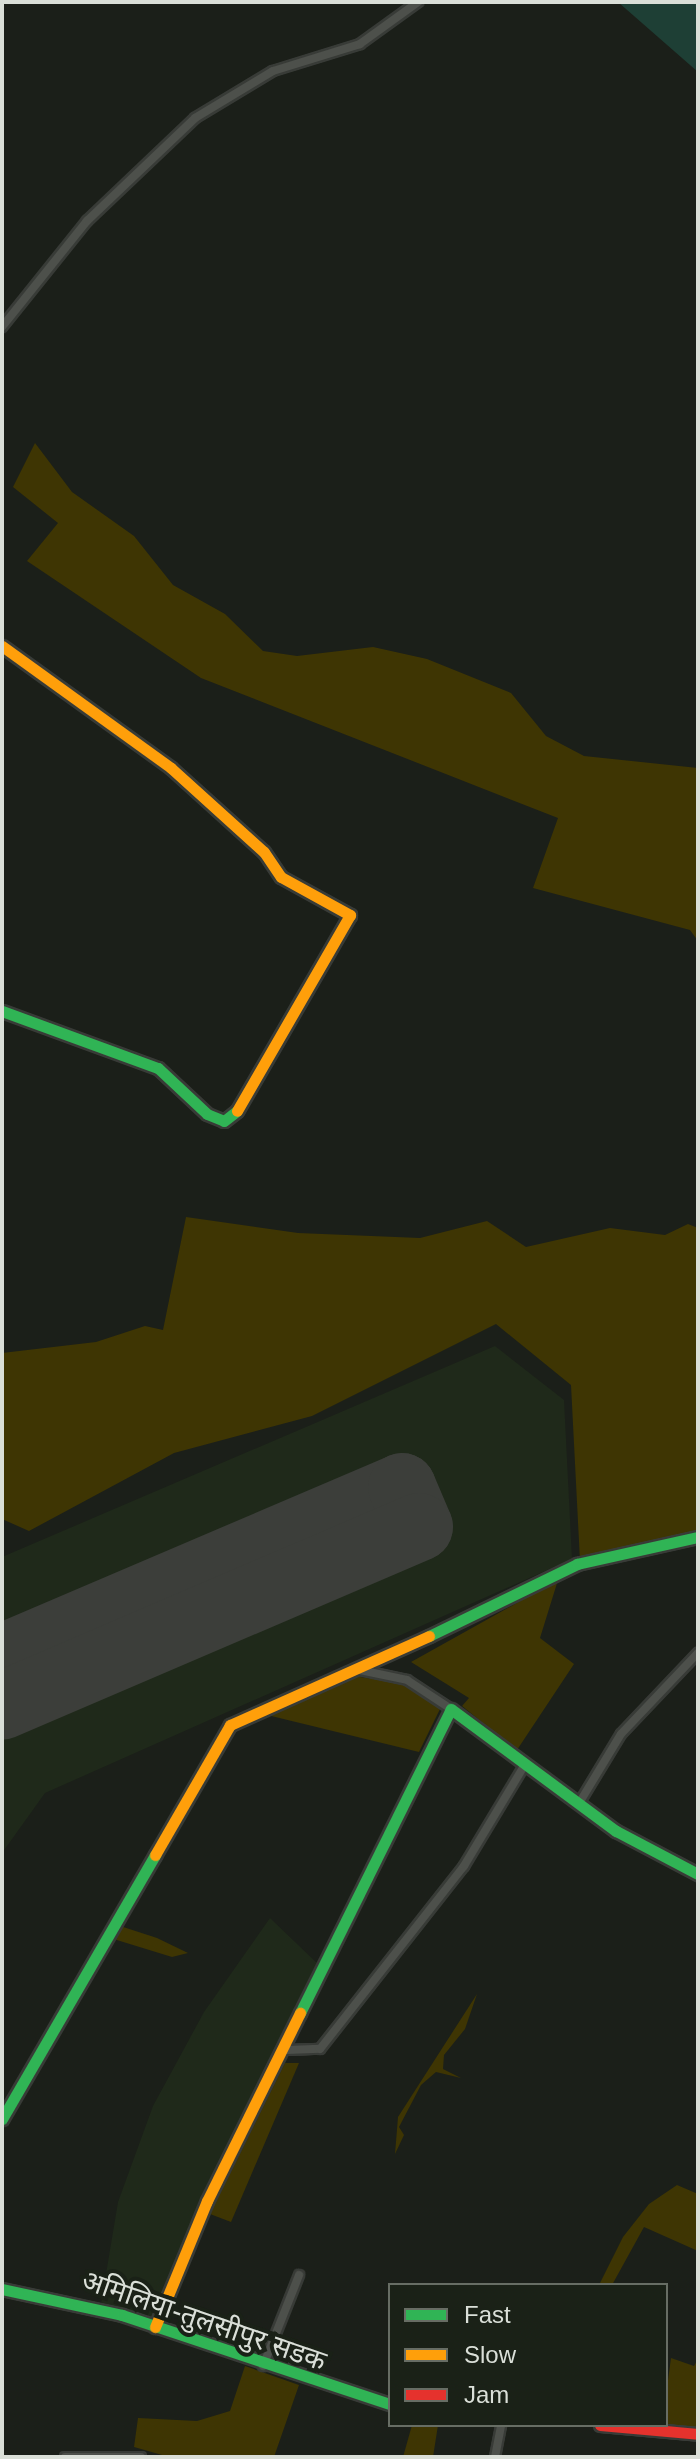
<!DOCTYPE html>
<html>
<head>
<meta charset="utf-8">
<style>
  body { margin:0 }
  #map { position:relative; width:700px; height:2459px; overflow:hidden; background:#1b1f19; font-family:Arial,"Noto Sans Devanagari",sans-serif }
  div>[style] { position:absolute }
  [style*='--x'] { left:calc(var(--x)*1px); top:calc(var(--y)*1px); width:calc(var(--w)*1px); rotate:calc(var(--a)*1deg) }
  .built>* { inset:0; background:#1f291a }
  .green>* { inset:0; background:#3e3503 }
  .water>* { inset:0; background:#1e3f35 }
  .runway>* { height:68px; margin:-34px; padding:0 34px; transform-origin:34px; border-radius:34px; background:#3c3e3a }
  .roads { filter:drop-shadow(2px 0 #383b37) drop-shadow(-2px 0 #383b37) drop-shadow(0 2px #383b37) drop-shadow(0 -2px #383b37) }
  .street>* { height:8px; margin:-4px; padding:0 4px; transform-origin:4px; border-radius:4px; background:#4d504b }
  .fast>* { height:11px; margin:-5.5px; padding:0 5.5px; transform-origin:5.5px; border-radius:5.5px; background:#30b455 }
  .slow>* { height:11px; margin:-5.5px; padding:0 5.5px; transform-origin:5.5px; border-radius:5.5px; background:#ff9f0a }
  .jam>* { height:11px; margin:-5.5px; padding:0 5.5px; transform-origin:5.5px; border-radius:5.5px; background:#e5322d }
  span { translate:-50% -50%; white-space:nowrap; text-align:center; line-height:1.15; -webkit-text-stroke:8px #1a2117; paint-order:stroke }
  .street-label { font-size:28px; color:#dadfd8 }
  .frame { position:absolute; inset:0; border:4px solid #dadfd8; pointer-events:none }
  .legend { position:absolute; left:388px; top:2283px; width:280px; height:144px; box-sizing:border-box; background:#1a2117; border:2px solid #676d64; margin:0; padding:10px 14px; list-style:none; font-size:24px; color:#dadfd8 }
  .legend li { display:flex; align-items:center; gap:16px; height:40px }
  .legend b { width:40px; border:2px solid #676d64 }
</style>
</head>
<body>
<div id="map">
  <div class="built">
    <i style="clip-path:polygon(495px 1346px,564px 1400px,572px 1559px,45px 1793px,2px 1853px,2px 1557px)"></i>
    <i style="clip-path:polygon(270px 1918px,319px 1965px,200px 2202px,153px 2319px,101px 2304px,118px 2202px,153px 2106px,204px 2012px)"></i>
  </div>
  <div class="green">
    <i style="clip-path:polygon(35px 443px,72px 492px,134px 536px,173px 585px,225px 614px,263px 651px,297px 656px,373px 647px,427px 659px,511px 693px,546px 736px,584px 756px,698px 768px,698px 941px,690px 930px,533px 888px,558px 818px,201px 678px,27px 561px,58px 523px,13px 487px)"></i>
    <i style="clip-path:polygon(186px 1217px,298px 1233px,420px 1238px,487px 1221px,526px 1247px,610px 1228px,665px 1235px,688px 1224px,698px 1228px,698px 1531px,580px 1561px,571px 1385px,496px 1324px,312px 1416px,174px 1453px,29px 1531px,2px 1519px,2px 1353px,96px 1342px,145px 1326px,163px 1330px)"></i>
    <i style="clip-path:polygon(558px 1580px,540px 1638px,574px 1664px,517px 1750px,462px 1706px,469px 1698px,411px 1662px)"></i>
    <i style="clip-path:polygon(347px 1675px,406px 1684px,441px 1707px,419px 1752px,263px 1714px)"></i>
    <i style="clip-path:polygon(114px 1924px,157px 1938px,188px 1953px,172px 1957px,107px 1937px)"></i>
    <i style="clip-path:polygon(477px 1994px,465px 2029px,444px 2055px,443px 2069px,461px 2078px,436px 2072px,421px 2085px,399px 2127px,404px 2135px,395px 2154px,398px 2117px)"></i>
    <i style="clip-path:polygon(285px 2063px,299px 2063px,231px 2222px,210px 2214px)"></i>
    <i style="clip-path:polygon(677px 2185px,698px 2194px,698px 2251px,644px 2227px,612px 2285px,599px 2285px,623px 2237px,649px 2204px)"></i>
    <i style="clip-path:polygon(671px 2358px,694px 2366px,698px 2359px,698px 2429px,662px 2425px)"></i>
    <i style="clip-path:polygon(245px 2366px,299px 2385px,274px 2457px,169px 2457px,134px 2447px,138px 2418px,197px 2421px,230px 2411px)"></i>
    <i style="clip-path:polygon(412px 2425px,438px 2425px,433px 2457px,403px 2457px)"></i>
  </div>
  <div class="water">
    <i style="clip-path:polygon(618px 2px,698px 2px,698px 72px)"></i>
  </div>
  <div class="runway">
    <i style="--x:2;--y:1658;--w:435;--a:-23.1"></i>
    <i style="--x:402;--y:1487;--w:43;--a:67"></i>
    <i style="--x:419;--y:1527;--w:454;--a:156.8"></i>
  </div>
  <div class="roads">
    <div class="street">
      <i style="--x:2;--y:327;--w:136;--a:-51.3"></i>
      <i style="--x:87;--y:221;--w:149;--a:-43.6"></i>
      <i style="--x:195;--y:118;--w:91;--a:-31.1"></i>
      <i style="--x:273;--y:71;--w:91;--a:-17.2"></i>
      <i style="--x:360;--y:44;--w:72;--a:-35.9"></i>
      <i style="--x:355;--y:1669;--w:53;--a:11.9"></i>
      <i style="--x:407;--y:1680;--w:53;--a:33.4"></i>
      <i style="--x:581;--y:1800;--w:77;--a:-58.8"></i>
      <i style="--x:621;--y:1734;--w:112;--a:-46.5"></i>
      <i style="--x:287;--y:2050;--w:33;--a:-2"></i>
      <i style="--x:320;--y:2049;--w:233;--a:-51.8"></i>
      <i style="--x:464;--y:1866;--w:117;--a:-59"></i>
      <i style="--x:263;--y:2366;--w:98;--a:-68.4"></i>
      <i style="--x:65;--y:2457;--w:76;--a:0"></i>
      <i style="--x:495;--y:2457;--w:33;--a:-79"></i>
    </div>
    <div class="fast">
      <i style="--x:2;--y:1011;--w:166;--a:20.1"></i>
      <i style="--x:158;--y:1068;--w:67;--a:43.2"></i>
      <i style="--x:207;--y:1114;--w:18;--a:22"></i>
      <i style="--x:224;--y:1121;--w:16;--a:-38"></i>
      <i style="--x:429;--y:1636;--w:165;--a:-25.9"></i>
      <i style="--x:577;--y:1564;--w:124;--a:-12.6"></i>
      <i style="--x:300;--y:2013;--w:339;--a:-63.6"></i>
      <i style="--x:451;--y:1709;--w:205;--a:36.5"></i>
      <i style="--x:616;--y:1831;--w:93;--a:27.7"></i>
      <i style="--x:2;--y:2119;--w:305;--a:-59.9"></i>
      <i style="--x:2;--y:2289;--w:123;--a:12.2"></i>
      <i style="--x:122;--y:2315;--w:282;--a:18.4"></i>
    </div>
    <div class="slow">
      <i style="--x:2;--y:646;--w:208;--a:35.8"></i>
      <i style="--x:171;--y:768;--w:125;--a:42.1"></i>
      <i style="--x:264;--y:852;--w:30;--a:56"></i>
      <i style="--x:281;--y:877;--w:79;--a:28.8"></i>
      <i style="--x:350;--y:915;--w:226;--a:120"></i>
      <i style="--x:155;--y:1855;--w:150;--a:-60"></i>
      <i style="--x:230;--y:1725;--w:218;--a:-24.1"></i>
      <i style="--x:155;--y:2327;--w:136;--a:-67.6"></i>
      <i style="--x:207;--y:2201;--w:210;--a:-63.7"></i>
    </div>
    <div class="jam">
      <i style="--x:600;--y:2425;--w:98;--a:5.2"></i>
    </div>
  </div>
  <div class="street-label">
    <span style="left:204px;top:2321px;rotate:19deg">अमिलिया-तुलसीपुर सडक</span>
  </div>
  <div class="frame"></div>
  <ul class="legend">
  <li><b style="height:10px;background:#30b455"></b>Fast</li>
  <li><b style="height:10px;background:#ff9f0a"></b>Slow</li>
  <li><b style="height:10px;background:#e5322d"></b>Jam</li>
  </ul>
</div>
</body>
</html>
